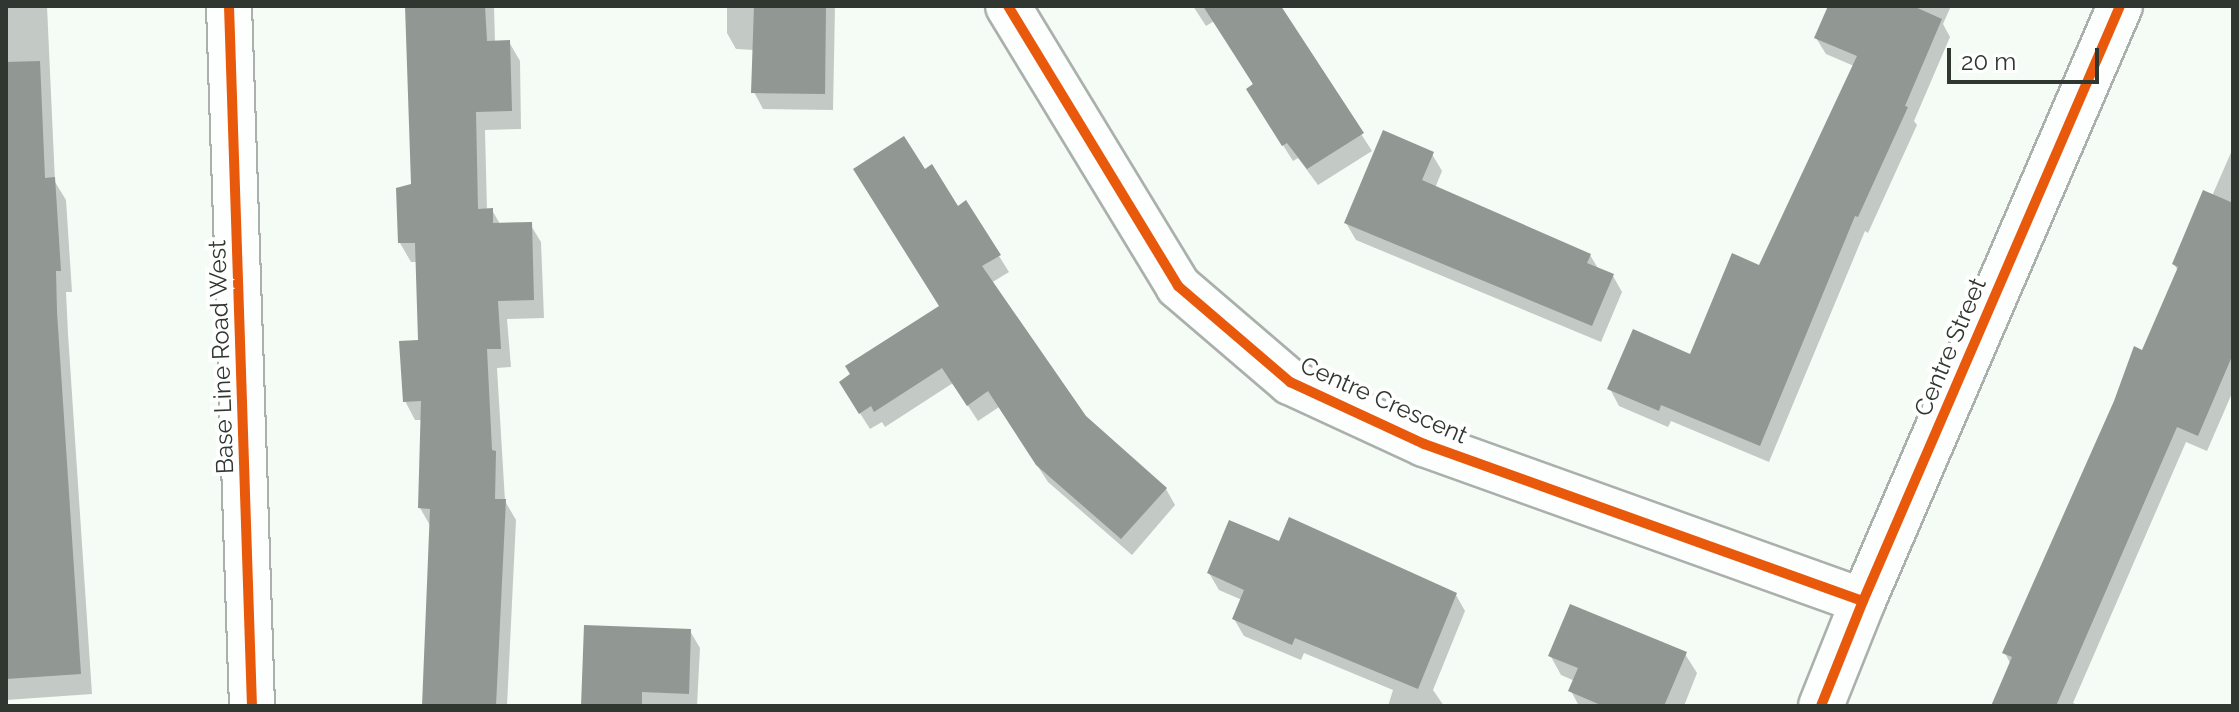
<!DOCTYPE html>
<html>
<head>
<meta charset="utf-8">
<style>
  body { margin:0 }
  #map { position:relative; width:2239px; height:712px; overflow:hidden; background:#f4fcf5; font-family:Raleway,sans-serif }
  div>[style] { position:absolute }
  [style*='--x'] { left:calc(var(--x)*1px); top:calc(var(--y)*1px); width:calc(var(--w)*1px); rotate:calc(var(--a)*1deg) }
  .shadow>* { inset:0; background:#0003 }
  .building>* { inset:0; background:#919792 }
  .roads { filter:drop-shadow(2px 0 #aab0ab) drop-shadow(-2px 0 #aab0ab) drop-shadow(0 2px #aab0ab) drop-shadow(0 -2px #aab0ab) }
  .street>* { height:44px; margin:-22px; padding:0 22px; transform-origin:22px; border-radius:22px; background:#fdfffe }
  .secondary>* { height:44px; margin:-22px; padding:0 22px; transform-origin:22px; border-radius:22px; background:#fdfffe }
  .cycleway>* { height:10px; margin:-5px; padding:0 5px; transform-origin:5px; border-radius:5px; background:#e8590c }
  span { translate:-50% -50%; white-space:nowrap; text-align:center; line-height:1.15; -webkit-text-stroke:8px #fff; paint-order:stroke }
  .street-label { font-size:24px; color:#303731 }
  .frame { position:absolute; inset:0; border:8px solid #303731; pointer-events:none }
  .scale { position:absolute; left:1947px; top:48px; width:152px; height:36px; box-sizing:border-box; border:4px solid #303731; border-top:0; padding-left:10px; font-size:24px; line-height:28px; white-space:nowrap; color:#303731; -webkit-text-stroke:6px #fff; paint-order:stroke }
</style>
</head>
<body>
<div id="map">
  <div class="shadow">
    <i style="clip-path:polygon(6px 6px,47px 6px,55px 182px,66px 200px,72px 292px,66px 292px,68px 334px,92px 694px,6px 700px)"></i>
    <i style="clip-path:polygon(407px 6px,494px 6px,495px 43px,509px 42px,520px 61px,521px 129px,485px 130px,487px 211px,492px 210px,500px 224px,530px 224px,541px 242px,544px 318px,507px 319px,511px 367px,497px 368px,505px 501px,516px 520px,507px 706px,424px 706px,431px 527px,420px 508px,423px 420px,415px 420px,405px 401px,420px 342px,417px 262px,411px 262px,400px 243px,413px 186px)"></i>
    <i style="clip-path:polygon(727px 6px,835px 6px,833px 110px,763px 109px,754px 92px,755px 50px,736px 49px,727px 33px)"></i>
    <i style="clip-path:polygon(1193px 6px,1279px 6px,1372px 151px,1318px 185px,1298px 158px,1293px 161px,1258px 106px,1254px 86px,1214px 21px,1206px 26px)"></i>
    <i style="clip-path:polygon(1830px 6px,1951px 6px,1943px 24px,1950px 37px,1914px 121px,1917px 125px,1868px 233px,1865px 231px,1769px 462px,1671px 421px,1668px 427px,1619px 406px,1610px 389px,1691px 357px,1760px 267px,1854px 66px,1826px 54px,1816px 38px)"></i>
    <i style="clip-path:polygon(2233px 148px,2233px 391px,2207px 451px,2186px 442px,2073px 703px,2080px 706px,1993px 706px,2011px 665px,2005px 653px,2143px 352px,2178px 271px,2174px 264px,2212px 196px)"></i>
    <i style="clip-path:polygon(1432px 154px,1442px 171px,1435px 188px,1590px 255px,1599px 270px,1613px 276px,1622px 292px,1601px 342px,1356px 240px,1346px 223px)"></i>
    <i style="clip-path:polygon(924px 172px,999px 256px,1009px 272px,991px 283px,1085px 417px,1166px 489px,1175px 505px,1132px 555px,1048px 482px,999px 407px,978px 421px,953px 383px,885px 427px,882px 422px,870px 429px,851px 399px,941px 307px)"></i>
    <i style="clip-path:polygon(1280px 544px,1456px 595px,1465px 611px,1433px 690px,1444px 706px,1388px 706px,1393px 690px,1304px 653px,1301px 660px,1244px 636px,1234px 619px,1242px 600px,1219px 590px,1209px 573px)"></i>
    <i style="clip-path:polygon(690px 631px,700px 648px,697px 706px,584px 706px)"></i>
    <i style="clip-path:polygon(1685px 654px,1697px 673px,1684px 706px,1579px 706px,1571px 691px,1575px 681px,1561px 675px,1550px 655px)"></i>
  </div>
  <div class="building">
    <i style="clip-path:polygon(405px 6px,485px 6px,487px 41px,510px 40px,512px 111px,476px 112px,478px 209px,493px 208px,493px 223px,532px 222px,534px 300px,498px 301px,501px 349px,487px 349px,492px 450px,496px 451px,495px 499px,506px 499px,496px 706px,422px 706px,430px 509px,418px 508px,421px 401px,403px 402px,399px 341px,418px 340px,415px 243px,398px 243px,396px 188px,411px 184px)"></i>
    <i style="clip-path:polygon(754px 6px,826px 6px,825px 94px,751px 93px)"></i>
    <i style="clip-path:polygon(1203px 6px,1281px 6px,1364px 133px,1307px 169px,1287px 143px,1282px 146px,1246px 89px,1253px 84px)"></i>
    <i style="clip-path:polygon(1828px 6px,1913px 6px,1942px 19px,1905px 106px,1908px 107px,1858px 217px,1855px 216px,1760px 446px,1661px 405px,1659px 411px,1607px 389px,1633px 329px,1690px 354px,1732px 253px,1759px 265px,1857px 56px,1814px 38px)"></i>
    <i style="clip-path:polygon(40px 61px,45px 178px,55px 177px,61px 271px,56px 271px,57px 312px,81px 674px,6px 679px,6px 62px)"></i>
    <i style="clip-path:polygon(1383px 130px,1434px 152px,1422px 180px,1591px 254px,1587px 263px,1614px 274px,1592px 326px,1344px 223px)"></i>
    <i style="clip-path:polygon(904px 136px,925px 169px,932px 164px,958px 206px,966px 200px,1001px 255px,982px 266px,1086px 416px,1167px 488px,1121px 539px,1036px 465px,988px 391px,967px 406px,942px 368px,874px 412px,871px 406px,859px 414px,839px 382px,850px 374px,845px 366px,939px 306px,853px 169px)"></i>
    <i style="clip-path:polygon(2203px 190px,2233px 203px,2233px 354px,2198px 436px,2177px 427px,2056px 706px,1991px 706px,2012px 657px,2002px 653px,2114px 401px,2134px 346px,2142px 350px,2178px 267px,2172px 264px)"></i>
    <i style="clip-path:polygon(1289px 517px,1457px 593px,1418px 689px,1295px 638px,1292px 645px,1232px 619px,1244px 590px,1207px 573px,1229px 520px,1279px 541px)"></i>
    <i style="clip-path:polygon(1570px 604px,1687px 652px,1664px 706px,1603px 706px,1568px 691px,1578px 668px,1548px 656px)"></i>
    <i style="clip-path:polygon(584px 625px,691px 629px,689px 694px,642px 692px,642px 706px,581px 706px)"></i>
  </div>
  <div class="roads">
    <div class="street">
      <i style="--x:1008;--y:6;--w:328;--a:58.7"></i>
      <i style="--x:1178;--y:286;--w:148;--a:40.6"></i>
      <i style="--x:1290;--y:382;--w:148;--a:24.8"></i>
      <i style="--x:1424;--y:444;--w:466;--a:19.7"></i>
      <i style="--x:1821;--y:706;--w:113;--a:-68.2"></i>
      <i style="--x:1863;--y:601;--w:648;--a:-66.64"></i>
    </div>
    <div class="secondary">
      <i style="--x:229;--y:6;--w:700;--a:88.12"></i>
    </div>
  </div>
  <div class="cycleway">
    <i style="--x:229;--y:6;--w:700;--a:88.12"></i>
    <i style="--x:1008;--y:6;--w:328;--a:58.7"></i>
    <i style="--x:1178;--y:286;--w:148;--a:40.6"></i>
    <i style="--x:1290;--y:382;--w:148;--a:24.8"></i>
    <i style="--x:1424;--y:444;--w:466;--a:19.7"></i>
    <i style="--x:1821;--y:706;--w:113;--a:-68.2"></i>
    <i style="--x:1863;--y:601;--w:648;--a:-66.64"></i>
  </div>
  <div class="street-label">
    <span style="left:1950px;top:347px;rotate:-67deg">Centre Street</span>
    <span style="left:221px;top:357px;rotate:-92deg">Base Line Road West</span>
    <span style="left:1384px;top:400px;rotate:24deg">Centre Crescent</span>
  </div>
  <div class="frame"></div>
  <div class="scale">20 m</div>
</div>
</body>
</html>
